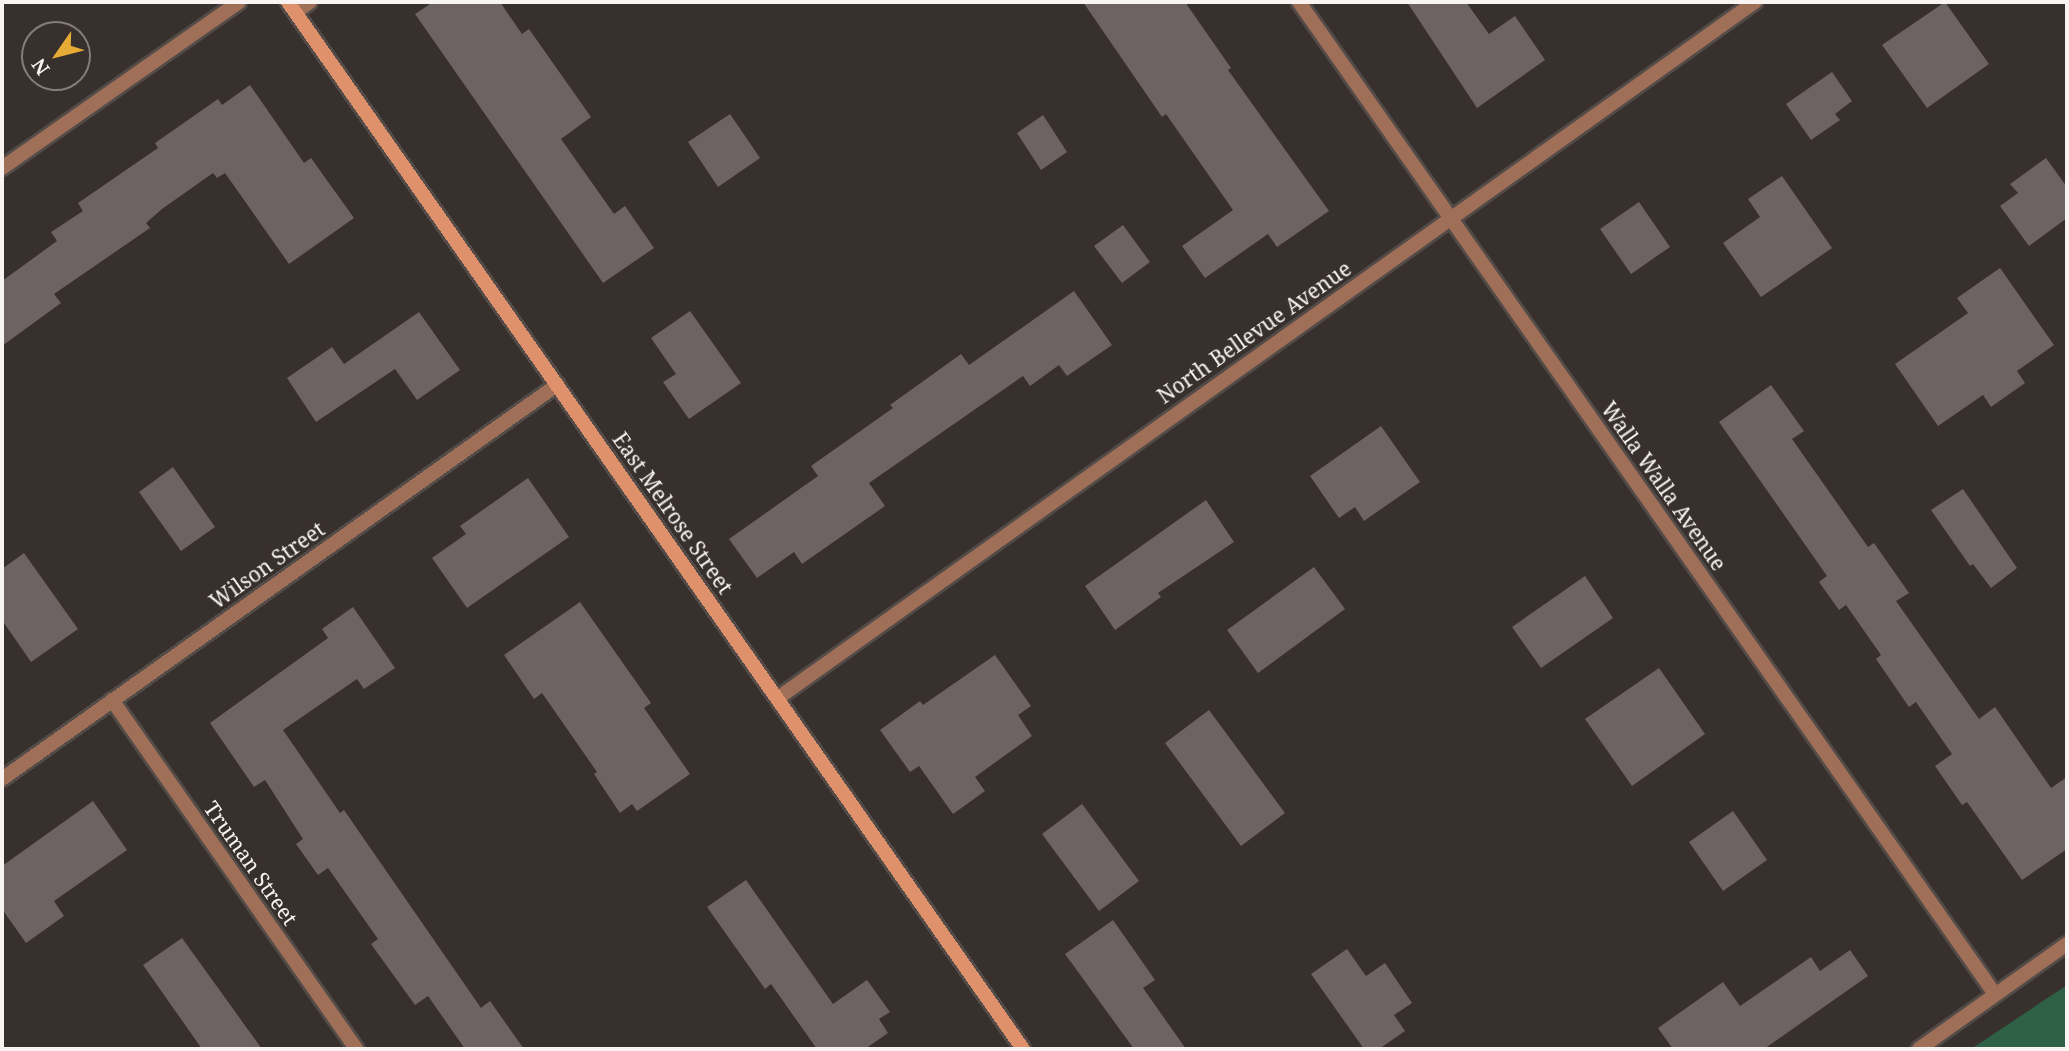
<!DOCTYPE html>
<html>
<head>
<meta charset="utf-8">
<style>
  body { margin:0 }
  #map { position:relative; width:2069px; height:1051px; overflow:hidden; background:#38302c; font-family:"Noto Serif",serif }
  div>[style] { position:absolute }
  [style*='--x'] { left:calc(var(--x)*1px); top:calc(var(--y)*1px); width:calc(var(--w)*1px); rotate:calc(var(--a)*1deg) }
  .green>* { inset:0; background:#2d6045 }
  .building>* { inset:0; background:#6d6362 }
  .roads { filter:drop-shadow(2px 0 #534b48) drop-shadow(-2px 0 #534b48) drop-shadow(0 2px #534b48) drop-shadow(0 -2px #534b48) }
  .minor>* { height:14px; margin:-7px; padding:0 7px; transform-origin:7px; border-radius:7px; background:#a06f58 }
  .secondary>* { height:14px; margin:-7px; padding:0 7px; transform-origin:7px; border-radius:7px; background:#de916b }
  span { translate:-50% -50%; white-space:nowrap; text-align:center; line-height:1.15; -webkit-text-stroke:5px #38302c; paint-order:stroke }
  .street-label { font-size:21px; color:#f9f4f1 }
  .frame { position:absolute; inset:0; border:4px solid #f9f4f1; pointer-events:none }
  .north { position:absolute; left:21px; top:21px; width:70px; height:70px; box-sizing:border-box; background:#38302c; border:2px solid #857e7b; border-radius:50%; rotate:235deg; font-size:19px; font-weight:700; line-height:28px; text-align:center; color:#f9f4f1 }
  .north::after { content:''; display:block; margin:auto; width:24px; height:32px; background:#e7ac36; clip-path:polygon(50% 0,100% 100%,50% 72%,0 100%) }
</style>
</head>
<body>
<div id="map">
  <div class="green">
    <i style="clip-path:polygon(2067px 985px,2067px 1049px,1971px 1049px)"></i>
  </div>
  <div class="building">
    <i style="clip-path:polygon(433px 2px,500px 2px,522px 34px,529px 29px,591px 117px,561px 139px,614px 214px,625px 206px,654px 248px,603px 283px,415px 14px)"></i>
    <i style="clip-path:polygon(1083px 2px,1185px 2px,1231px 68px,1228px 70px,1329px 211px,1277px 247px,1268px 234px,1205px 278px,1182px 246px,1233px 210px,1166px 114px,1162px 117px)"></i>
    <i style="clip-path:polygon(1407px 2px,1466px 2px,1489px 34px,1515px 16px,1545px 60px,1477px 108px)"></i>
    <i style="clip-path:polygon(1945px 2px,1989px 64px,1927px 108px,1882px 45px)"></i>
    <i style="clip-path:polygon(1832px 72px,1852px 101px,1835px 114px,1840px 120px,1811px 140px,1786px 104px)"></i>
    <i style="clip-path:polygon(250px 85px,304px 163px,311px 158px,354px 218px,289px 264px,225px 173px,217px 178px,213px 173px,162px 209px,146px 223px,150px 228px,54px 294px,61px 303px,2px 346px,2px 281px,57px 241px,51px 232px,83px 211px,78px 203px,158px 148px,155px 143px,218px 99px,222px 105px)"></i>
    <i style="clip-path:polygon(730px 114px,760px 158px,718px 187px,688px 142px)"></i>
    <i style="clip-path:polygon(1043px 115px,1067px 152px,1041px 170px,1017px 133px)"></i>
    <i style="clip-path:polygon(2046px 158px,2067px 187px,2067px 218px,2029px 246px,2000px 206px,2018px 193px,2010px 184px)"></i>
    <i style="clip-path:polygon(1782px 176px,1832px 248px,1761px 297px,1723px 243px,1760px 217px,1748px 199px)"></i>
    <i style="clip-path:polygon(1639px 202px,1670px 247px,1631px 274px,1600px 229px)"></i>
    <i style="clip-path:polygon(1123px 225px,1150px 262px,1122px 283px,1094px 246px)"></i>
    <i style="clip-path:polygon(2000px 268px,2054px 345px,2017px 371px,2025px 383px,1991px 407px,1983px 395px,1938px 426px,1895px 364px,1968px 313px,1957px 298px)"></i>
    <i style="clip-path:polygon(1074px 291px,1112px 345px,1067px 376px,1059px 365px,1030px 386px,1023px 376px,869px 483px,885px 506px,802px 564px,794px 552px,757px 578px,729px 539px,818px 476px,811px 466px,893px 408px,890px 405px,961px 354px,969px 365px)"></i>
    <i style="clip-path:polygon(690px 311px,741px 383px,689px 419px,663px 382px,676px 374px,651px 338px)"></i>
    <i style="clip-path:polygon(419px 312px,460px 370px,417px 400px,395px 369px,316px 422px,287px 378px,332px 347px,344px 364px)"></i>
    <i style="clip-path:polygon(1771px 385px,1804px 431px,1792px 439px,1868px 547px,1874px 543px,1909px 593px,1896px 601px,1979px 719px,1995px 707px,2051px 788px,2067px 777px,2067px 849px,2022px 880px,1967px 802px,1962px 805px,1935px 766px,1952px 754px,1916px 702px,1909px 707px,1876px 659px,1881px 655px,1846px 605px,1839px 610px,1819px 582px,1827px 576px,1719px 422px)"></i>
    <i style="clip-path:polygon(1381px 426px,1420px 482px,1364px 521px,1355px 507px,1339px 518px,1310px 476px)"></i>
    <i style="clip-path:polygon(173px 467px,215px 527px,181px 551px,139px 492px)"></i>
    <i style="clip-path:polygon(528px 478px,569px 537px,467px 608px,432px 558px,466px 534px,460px 526px)"></i>
    <i style="clip-path:polygon(1963px 489px,2017px 568px,1991px 588px,1973px 564px,1970px 566px,1931px 510px)"></i>
    <i style="clip-path:polygon(1206px 500px,1234px 542px,1158px 593px,1161px 597px,1115px 630px,1085px 586px)"></i>
    <i style="clip-path:polygon(24px 553px,78px 629px,31px 662px,2px 620px,2px 569px)"></i>
    <i style="clip-path:polygon(1314px 567px,1345px 609px,1258px 673px,1227px 630px)"></i>
    <i style="clip-path:polygon(1585px 576px,1613px 618px,1541px 668px,1512px 627px)"></i>
    <i style="clip-path:polygon(580px 602px,651px 703px,644px 708px,690px 774px,637px 811px,632px 804px,620px 813px,594px 774px,597px 772px,542px 693px,534px 699px,504px 655px)"></i>
    <i style="clip-path:polygon(353px 607px,395px 668px,364px 689px,357px 679px,283px 730px,340px 813px,344px 810px,481px 1008px,490px 1001px,524px 1049px,465px 1049px,428px 996px,415px 1005px,371px 944px,378px 939px,328px 868px,318px 875px,296px 844px,303px 839px,265px 780px,254px 787px,210px 723px,328px 638px,322px 629px)"></i>
    <i style="clip-path:polygon(995px 655px,1031px 706px,1018px 715px,1032px 736px,975px 777px,985px 791px,953px 814px,919px 766px,910px 772px,880px 730px,920px 701px,923px 705px)"></i>
    <i style="clip-path:polygon(1659px 668px,1705px 734px,1632px 786px,1585px 719px)"></i>
    <i style="clip-path:polygon(1209px 710px,1285px 813px,1241px 846px,1165px 743px)"></i>
    <i style="clip-path:polygon(93px 801px,127px 850px,54px 901px,64px 916px,26px 943px,2px 909px,2px 866px)"></i>
    <i style="clip-path:polygon(1082px 804px,1139px 881px,1099px 911px,1042px 834px)"></i>
    <i style="clip-path:polygon(1733px 811px,1767px 860px,1723px 891px,1689px 842px)"></i>
    <i style="clip-path:polygon(746px 880px,833px 1004px,867px 980px,890px 1012px,879px 1019px,888px 1033px,865px 1049px,817px 1049px,771px 984px,765px 989px,707px 907px)"></i>
    <i style="clip-path:polygon(1113px 920px,1155px 980px,1143px 988px,1186px 1049px,1134px 1049px,1065px 954px)"></i>
    <i style="clip-path:polygon(182px 938px,262px 1049px,202px 1049px,143px 965px)"></i>
    <i style="clip-path:polygon(1347px 949px,1366px 976px,1385px 963px,1412px 1003px,1394px 1015px,1405px 1031px,1379px 1049px,1364px 1049px,1311px 974px)"></i>
    <i style="clip-path:polygon(1850px 950px,1868px 976px,1764px 1049px,1673px 1049px,1658px 1028px,1723px 982px,1740px 1006px,1811px 957px,1820px 971px)"></i>
  </div>
  <div class="roads">
    <div class="minor">
      <i style="--x:1299;--y:2;--w:1212;--a:54.95"></i>
      <i style="--x:296;--y:12;--w:17;--a:-36"></i>
      <i style="--x:2;--y:168;--w:289;--a:-35"></i>
      <i style="--x:778;--y:698;--w:1200;--a:-35.47"></i>
      <i style="--x:112;--y:700;--w:426;--a:55"></i>
      <i style="--x:2;--y:779;--w:681;--a:-35.37"></i>
      <i style="--x:1919;--y:1049;--w:181;--a:-35.4"></i>
    </div>
    <div class="secondary">
      <i style="--x:288;--y:2;--w:1279;--a:54.93"></i>
    </div>
  </div>
  <div class="street-label">
    <span style="left:1254px;top:332px;rotate:-35deg">North Bellevue Avenue</span>
    <span style="left:1664px;top:486px;rotate:55deg">Walla Walla Avenue</span>
    <span style="left:673px;top:513px;rotate:55deg">East Melrose Street</span>
    <span style="left:267px;top:565px;rotate:-35deg">Wilson Street</span>
    <span style="left:251px;top:863px;rotate:55deg">Truman Street</span>
  </div>
  <div class="frame"></div>
  <div class="north">N</div>
</div>
</body>
</html>
